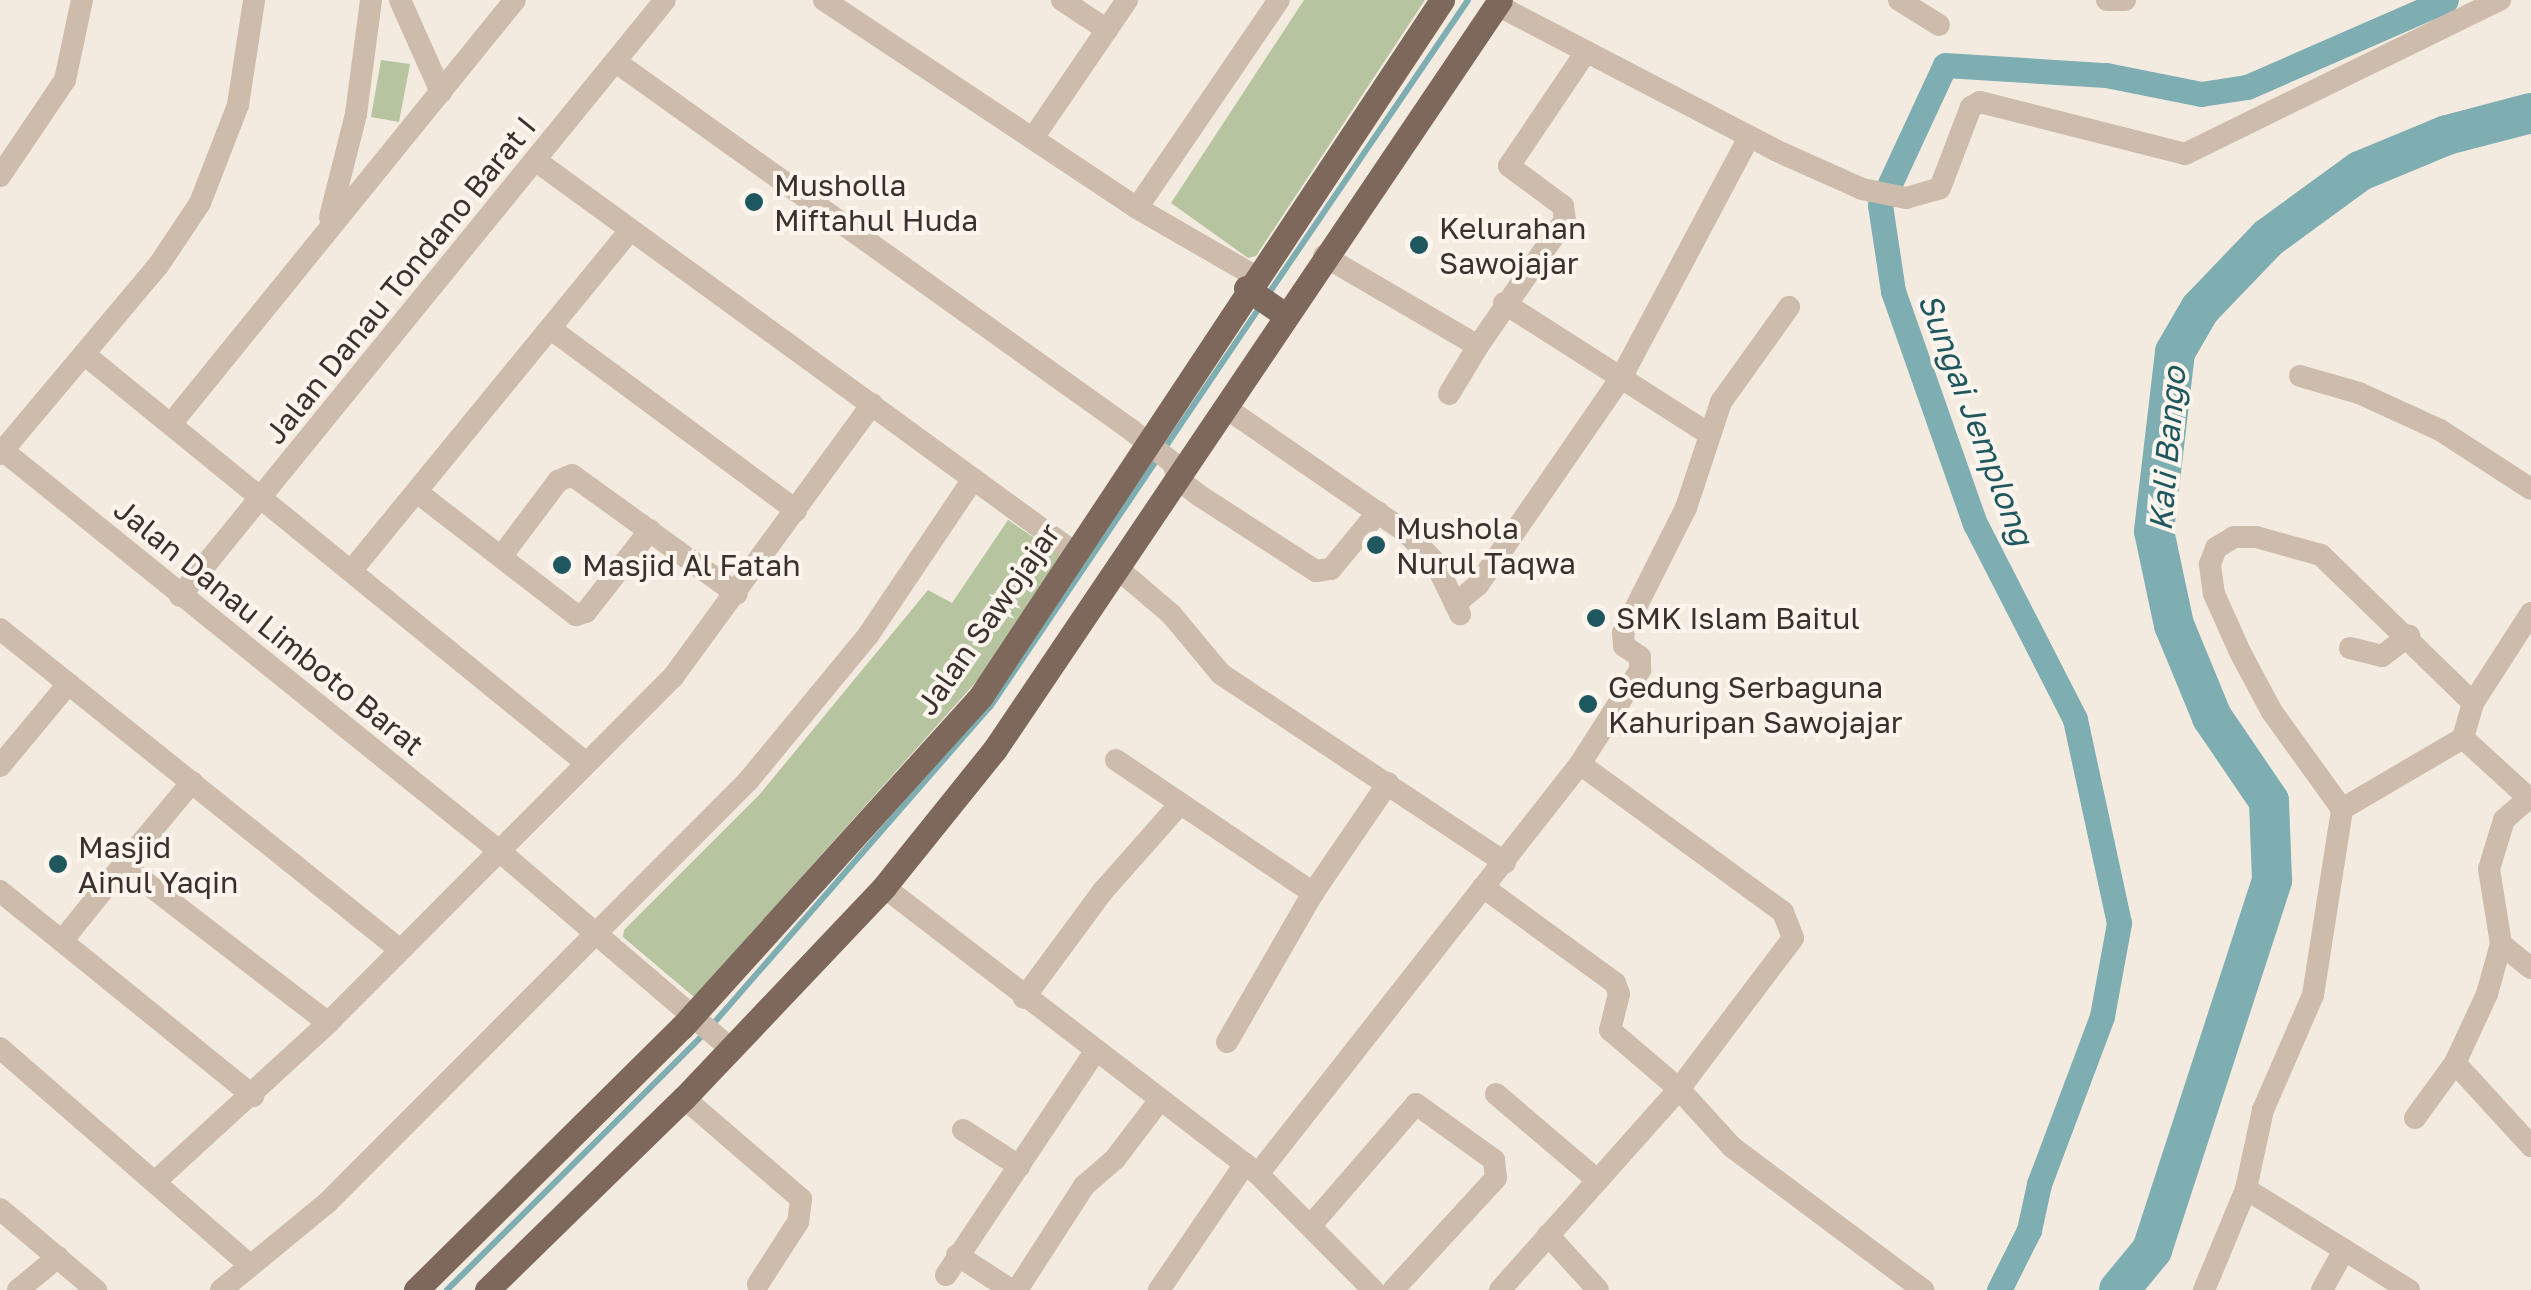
<!DOCTYPE html>
<html>
<head>
<meta charset="utf-8">
<style>
  body { margin:0 }
  #map { position:relative; width:2531px; height:1290px; overflow:hidden; background:#f4ebe0; font-family:"Golos Text",sans-serif }
  div>[style] { position:absolute }
  [style*='--x'] { left:calc(var(--x)*1px); top:calc(var(--y)*1px); width:calc(var(--w)*1px); rotate:calc(var(--a)*1deg) }
  .green>* { inset:0; background:#b6c49f }
  .stream>* { height:6px; margin:-3px; padding:0 3px; transform-origin:3px; border-radius:3px; background:#7eaeb2 }
  .canal>* { height:25px; margin:-12.5px; padding:0 12.5px; transform-origin:12.5px; border-radius:12.5px; background:#7eaeb2 }
  .river>* { height:40px; margin:-20px; padding:0 20px; transform-origin:20px; border-radius:20px; background:#7eaeb2 }
  .minor>* { height:22px; margin:-11px; padding:0 11px; transform-origin:11px; border-radius:11px; background:#cdbcab }
  .primary>* { height:25px; margin:-12.5px; padding:0 12.5px; transform-origin:12.5px; border-radius:12.5px; background:#7d685b }
  .dots>* { width:28px; height:28px; translate:-50% -50%; box-sizing:border-box; border:5px solid #fbf5ed; border-radius:50% }
  span { translate:-50% -50%; white-space:nowrap; text-align:center; line-height:1.15; -webkit-text-stroke:8px #fbf5ed; paint-order:stroke }
  .poi-label { font-size:30px; color:#3b302b }
  .left { translate:0 -50%; text-align:left }
  .street-label { font-size:30px; color:#3b302b }
  .water-label { font-size:32px; color:#1e575e; font-style:italic }
</style>
</head>
<body>
<div id="map">
  <div class="green">
    <i style="clip-path:polygon(1304px 0,1425px 0,1256px 256px,1248px 258px,1171px 203px)"></i>
    <i style="clip-path:polygon(381px 60px,410px 64px,399px 122px,371px 117px)"></i>
    <i style="clip-path:polygon(1008px 520px,1063px 557px,993px 663px,694px 997px,623px 937px,624px 930px,760px 794px,928px 590px,952px 603px)"></i>
  </div>
  <div class="stream">
    <i style="--x:1269;--y:293;--w:354;--a:-55.8"></i>
    <i style="--x:713;--y:1024;--w:421;--a:-48.9"></i>
    <i style="--x:990;--y:707;--w:486;--a:-56"></i>
    <i style="--x:447;--y:1290;--w:364;--a:-44.9"></i>
  </div>
  <div class="canal">
    <i style="--x:1999;--y:1290;--w:67;--a:-63.4"></i>
    <i style="--x:2029;--y:1230;--w:47;--a:-77.7"></i>
    <i style="--x:2039;--y:1184;--w:179;--a:-69.4"></i>
    <i style="--x:2102;--y:1016;--w:95;--a:-79.6"></i>
    <i style="--x:2119;--y:923;--w:209;--a:-102.2"></i>
    <i style="--x:2075;--y:719;--w:219;--a:-117.1"></i>
    <i style="--x:1975;--y:524;--w:247;--a:-109.4"></i>
    <i style="--x:1893;--y:291;--w:87;--a:-98.6"></i>
    <i style="--x:1880;--y:205;--w:154;--a:-65.1"></i>
    <i style="--x:1945;--y:65;--w:161;--a:3.6"></i>
    <i style="--x:2106;--y:75;--w:97;--a:11.3"></i>
    <i style="--x:2201;--y:94;--w:47;--a:-8.7"></i>
    <i style="--x:2247;--y:87;--w:217;--a:-23.6"></i>
  </div>
  <div class="river">
    <i style="--x:2119;--y:1290;--w:52;--a:-50.5"></i>
    <i style="--x:2152;--y:1250;--w:389;--a:-72"></i>
    <i style="--x:2272;--y:880;--w:79;--a:-92.2"></i>
    <i style="--x:2269;--y:801;--w:102;--a:-124.2"></i>
    <i style="--x:2212;--y:717;--w:100;--a:-112.4"></i>
    <i style="--x:2174;--y:625;--w:96;--a:-102"></i>
    <i style="--x:2154;--y:531;--w:180;--a:-83.3"></i>
    <i style="--x:2175;--y:352;--w:50;--a:-59.8"></i>
    <i style="--x:2200;--y:309;--w:98;--a:-46.2"></i>
    <i style="--x:2268;--y:238;--w:114;--a:-36.1"></i>
    <i style="--x:2360;--y:171;--w:94;--a:-22.5"></i>
    <i style="--x:2447;--y:135;--w:87;--a:-14.7"></i>
  </div>
  <div class="minor">
    <i style="--x:400;--y:0;--w:101;--a:66"></i>
    <i style="--x:824;--y:0;--w:376;--a:33.6"></i>
    <i style="--x:1137;--y:208;--w:136;--a:30"></i>
    <i style="--x:1062;--y:0;--w:54;--a:33.7"></i>
    <i style="--x:1899;--y:0;--w:47;--a:32"></i>
    <i style="--x:2107;--y:0;--w:18;--a:0"></i>
    <i style="--x:1497;--y:5;--w:314;--a:27.5"></i>
    <i style="--x:1775;--y:150;--w:95;--a:24.1"></i>
    <i style="--x:1862;--y:189;--w:45;--a:11.6"></i>
    <i style="--x:1906;--y:198;--w:35;--a:-16"></i>
    <i style="--x:1940;--y:188;--w:87;--a:-69.1"></i>
    <i style="--x:1971;--y:107;--w:10;--a:-29"></i>
    <i style="--x:1980;--y:102;--w:211;--a:14.2"></i>
    <i style="--x:2185;--y:154;--w:351;--a:-26.1"></i>
    <i style="--x:616;--y:62;--w:632;--a:35.53"></i>
    <i style="--x:1130;--y:429;--w:55;--a:38.3"></i>
    <i style="--x:1173;--y:463;--w:17;--a:73"></i>
    <i style="--x:1178;--y:479;--w:28;--a:38"></i>
    <i style="--x:1200;--y:496;--w:138;--a:32.9"></i>
    <i style="--x:1316;--y:571;--w:15;--a:-8"></i>
    <i style="--x:1331;--y:569;--w:74;--a:-50.5"></i>
    <i style="--x:1033;--y:138;--w:167;--a:-55.7"></i>
    <i style="--x:535;--y:160;--w:668;--a:36.05"></i>
    <i style="--x:0;--y:176;--w:116;--a:-55.9"></i>
    <i style="--x:65;--y:80;--w:82;--a:-78"></i>
    <i style="--x:1137;--y:208;--w:252;--a:-55.7"></i>
    <i style="--x:330;--y:217;--w:106;--a:-75.8"></i>
    <i style="--x:356;--y:114;--w:115;--a:-82.5"></i>
    <i style="--x:1324;--y:256;--w:178;--a:30.3"></i>
    <i style="--x:1478;--y:346;--w:56;--a:121.1"></i>
    <i style="--x:1504;--y:303;--w:241;--a:32.6"></i>
    <i style="--x:551;--y:329;--w:305;--a:36.5"></i>
    <i style="--x:1478;--y:346;--w:153;--a:-55.4"></i>
    <i style="--x:1565;--y:220;--w:14;--a:-98"></i>
    <i style="--x:1563;--y:206;--w:67;--a:-143.5"></i>
    <i style="--x:1509;--y:166;--w:138;--a:-56"></i>
    <i style="--x:84;--y:354;--w:646;--a:39.16"></i>
    <i style="--x:2300;--y:376;--w:61;--a:16.1"></i>
    <i style="--x:2359;--y:393;--w:89;--a:24.6"></i>
    <i style="--x:2440;--y:430;--w:108;--a:33"></i>
    <i style="--x:1226;--y:408;--w:220;--a:34.6"></i>
    <i style="--x:1407;--y:533;--w:40;--a:46"></i>
    <i style="--x:1435;--y:562;--w:58;--a:64.3"></i>
    <i style="--x:171;--y:424;--w:546;--a:-50.95"></i>
    <i style="--x:0;--y:448;--w:640;--a:38.91"></i>
    <i style="--x:498;--y:850;--w:306;--a:40.5"></i>
    <i style="--x:0;--y:454;--w:246;--a:-50"></i>
    <i style="--x:158;--y:266;--w:76;--a:-56.3"></i>
    <i style="--x:200;--y:203;--w:105;--a:-68.8"></i>
    <i style="--x:238;--y:105;--w:106;--a:-81.3"></i>
    <i style="--x:418;--y:493;--w:200;--a:37.7"></i>
    <i style="--x:576;--y:615;--w:10;--a:-17"></i>
    <i style="--x:586;--y:612;--w:104;--a:-52"></i>
    <i style="--x:501;--y:557;--w:95;--a:-53.1"></i>
    <i style="--x:558;--y:481;--w:15;--a:-23"></i>
    <i style="--x:572;--y:475;--w:203;--a:35.8"></i>
    <i style="--x:1118;--y:569;--w:70;--a:40.3"></i>
    <i style="--x:1171;--y:614;--w:78;--a:50.2"></i>
    <i style="--x:1221;--y:674;--w:341;--a:33.6"></i>
    <i style="--x:352;--y:570;--w:439;--a:-50.7"></i>
    <i style="--x:180;--y:596;--w:768;--a:-50.86"></i>
    <i style="--x:1455;--y:604;--w:30;--a:-40"></i>
    <i style="--x:1478;--y:585;--w:252;--a:-55.4"></i>
    <i style="--x:1621;--y:378;--w:273;--a:-62"></i>
    <i style="--x:0;--y:629;--w:511;--a:38.73"></i>
    <i style="--x:2350;--y:648;--w:33;--a:14"></i>
    <i style="--x:2382;--y:656;--w:34;--a:-37"></i>
    <i style="--x:2473;--y:703;--w:107;--a:-57.2"></i>
    <i style="--x:1116;--y:760;--w:238;--a:34"></i>
    <i style="--x:0;--y:766;--w:107;--a:-50.3"></i>
    <i style="--x:2529;--y:798;--w:33;--a:139"></i>
    <i style="--x:2504;--y:820;--w:51;--a:107"></i>
    <i style="--x:2489;--y:869;--w:76;--a:80.9"></i>
    <i style="--x:2501;--y:944;--w:38;--a:39"></i>
    <i style="--x:2342;--y:809;--w:140;--a:-30.4"></i>
    <i style="--x:123;--y:865;--w:108;--a:-50.3"></i>
    <i style="--x:884;--y:887;--w:471;--a:37.5"></i>
    <i style="--x:1258;--y:1174;--w:163;--a:45.2"></i>
    <i style="--x:1483;--y:887;--w:163;--a:36"></i>
    <i style="--x:1615;--y:983;--w:12;--a:70"></i>
    <i style="--x:1619;--y:994;--w:37;--a:104"></i>
    <i style="--x:1610;--y:1030;--w:91;--a:40.5"></i>
    <i style="--x:1679;--y:1089;--w:79;--a:47.6"></i>
    <i style="--x:1732;--y:1147;--w:239;--a:36.8"></i>
    <i style="--x:0;--y:891;--w:326;--a:39"></i>
    <i style="--x:62;--y:941;--w:97;--a:-51.2"></i>
    <i style="--x:123;--y:865;--w:259;--a:37.6"></i>
    <i style="--x:1024;--y:998;--w:133;--a:-53.6"></i>
    <i style="--x:1103;--y:891;--w:116;--a:-48.5"></i>
    <i style="--x:1227;--y:1042;--w:172;--a:-60"></i>
    <i style="--x:1313;--y:893;--w:133;--a:-55.7"></i>
    <i style="--x:0;--y:1048;--w:331;--a:41"></i>
    <i style="--x:2455;--y:1063;--w:113;--a:47.5"></i>
    <i style="--x:1496;--y:1094;--w:131;--a:40.4"></i>
    <i style="--x:684;--y:1098;--w:155;--a:40.8"></i>
    <i style="--x:801;--y:1199;--w:23;--a:97"></i>
    <i style="--x:798;--y:1222;--w:74;--a:122.8"></i>
    <i style="--x:2415;--y:1118;--w:68;--a:-54"></i>
    <i style="--x:2455;--y:1063;--w:76;--a:-65.1"></i>
    <i style="--x:2487;--y:994;--w:52;--a:-74.4"></i>
    <i style="--x:963;--y:1130;--w:67;--a:32.7"></i>
    <i style="--x:1258;--y:1174;--w:521;--a:-51.86"></i>
    <i style="--x:1580;--y:764;--w:112;--a:-57.4"></i>
    <i style="--x:1640;--y:670;--w:13;--a:-90"></i>
    <i style="--x:1640;--y:657;--w:19;--a:-145"></i>
    <i style="--x:1624;--y:646;--w:13;--a:-94"></i>
    <i style="--x:1623;--y:633;--w:140;--a:-63.3"></i>
    <i style="--x:1686;--y:508;--w:112;--a:-71.7"></i>
    <i style="--x:1721;--y:402;--w:117;--a:-54.4"></i>
    <i style="--x:158;--y:1179;--w:231;--a:-42.5"></i>
    <i style="--x:328;--y:1023;--w:489;--a:-45.1"></i>
    <i style="--x:673;--y:677;--w:338;--a:-53.9"></i>
    <i style="--x:2246;--y:1189;--w:192;--a:31.8"></i>
    <i style="--x:0;--y:1209;--w:126;--a:40.2"></i>
    <i style="--x:1313;--y:1223;--w:157;--a:-49.1"></i>
    <i style="--x:1416;--y:1104;--w:96;--a:35.7"></i>
    <i style="--x:1494;--y:1160;--w:18;--a:84"></i>
    <i style="--x:1496;--y:1178;--w:152;--a:132.6"></i>
    <i style="--x:1548;--y:1235;--w:74;--a:47.7"></i>
    <i style="--x:957;--y:1255;--w:64;--a:32.9"></i>
    <i style="--x:946;--y:1275;--w:267;--a:-56.3"></i>
    <i style="--x:18;--y:1290;--w:52;--a:-39.5"></i>
    <i style="--x:221;--y:1290;--w:137;--a:-39.4"></i>
    <i style="--x:327;--y:1203;--w:596;--a:-45.07"></i>
    <i style="--x:748;--y:781;--w:190;--a:-50.5"></i>
    <i style="--x:869;--y:634;--w:187;--a:-56.1"></i>
    <i style="--x:1017;--y:1290;--w:124;--a:-57.2"></i>
    <i style="--x:1084;--y:1186;--w:41;--a:-41.1"></i>
    <i style="--x:1115;--y:1159;--w:73;--a:-52.8"></i>
    <i style="--x:1159;--y:1290;--w:153;--a:-55.7"></i>
    <i style="--x:1500;--y:1290;--w:269;--a:-48.3"></i>
    <i style="--x:1679;--y:1089;--w:189;--a:-52.9"></i>
    <i style="--x:1793;--y:938;--w:28;--a:-111"></i>
    <i style="--x:1783;--y:912;--w:251;--a:-143.9"></i>
    <i style="--x:2204;--y:1290;--w:109;--a:-67.4"></i>
    <i style="--x:2246;--y:1189;--w:81;--a:-77.9"></i>
    <i style="--x:2263;--y:1110;--w:125;--a:-66.5"></i>
    <i style="--x:2313;--y:995;--w:188;--a:-81.1"></i>
    <i style="--x:2342;--y:809;--w:120;--a:-125.8"></i>
    <i style="--x:2272;--y:712;--w:68;--a:-118.1"></i>
    <i style="--x:2240;--y:652;--w:64;--a:-114.1"></i>
    <i style="--x:2214;--y:594;--w:30;--a:-98"></i>
    <i style="--x:2210;--y:564;--w:17;--a:-69"></i>
    <i style="--x:2216;--y:548;--w:21;--a:-31"></i>
    <i style="--x:2234;--y:537;--w:22;--a:0"></i>
    <i style="--x:2256;--y:537;--w:67;--a:15.5"></i>
    <i style="--x:2321;--y:555;--w:212;--a:44.2"></i>
    <i style="--x:2473;--y:703;--w:36;--a:106"></i>
    <i style="--x:2463;--y:738;--w:92;--a:42.4"></i>
    <i style="--x:2322;--y:1290;--w:46;--a:-61.2"></i>
  </div>
  <div class="primary">
    <i style="--x:1246;--y:288;--w:47;--a:34.7"></i>
    <i style="--x:416;--y:1290;--w:374;--a:-44.7"></i>
    <i style="--x:682;--y:1027;--w:446;--a:-47.9"></i>
    <i style="--x:981;--y:696;--w:835;--a:-56.48"></i>
    <i style="--x:487;--y:1290;--w:275;--a:-44.3"></i>
    <i style="--x:684;--y:1098;--w:291;--a:-46.5"></i>
    <i style="--x:884;--y:887;--w:177;--a:-51.2"></i>
    <i style="--x:995;--y:749;--w:903;--a:-56.01"></i>
  </div>
  <div class="dots">
    <i style="left:754px;top:202px;background:#1e575e"></i>
    <i style="left:1419px;top:245px;background:#1e575e"></i>
    <i style="left:1376px;top:545px;background:#1e575e"></i>
    <i style="left:562px;top:565px;background:#1e575e"></i>
    <i style="left:1596px;top:618px;background:#1e575e"></i>
    <i style="left:1588px;top:704px;background:#1e575e"></i>
    <i style="left:58px;top:864px;background:#1e575e"></i>
  </div>
  <div class="poi-label">
    <span class="left" style="left:774px;top:202px">Musholla<br>Miftahul Huda</span>
    <span class="left" style="left:1439px;top:245px">Kelurahan<br>Sawojajar</span>
    <span class="left" style="left:1396px;top:545px">Mushola<br>Nurul Taqwa</span>
    <span class="left" style="left:582px;top:565px">Masjid Al Fatah</span>
    <span class="left" style="left:1616px;top:618px">SMK Islam Baitul</span>
    <span class="left" style="left:1608px;top:704px">Gedung Serbaguna<br>Kahuripan Sawojajar</span>
    <span class="left" style="left:78px;top:864px">Masjid<br>Ainul Yaqin</span>
  </div>
  <div class="street-label">
    <span style="left:400px;top:280px;rotate:-51deg">Jalan Danau Tondano Barat I</span>
    <span style="left:988px;top:619px;rotate:-55deg">Jalan Sawojajar</span>
    <span style="left:269px;top:627px;rotate:39deg">Jalan Danau Limboto Barat</span>
  </div>
  <div class="water-label">
    <span style="left:1976px;top:419px;rotate:69deg">Sungai Jemplong</span>
    <span style="left:2167px;top:449px;rotate:-85deg">Kali Bango</span>
  </div>
</div>
</body>
</html>
